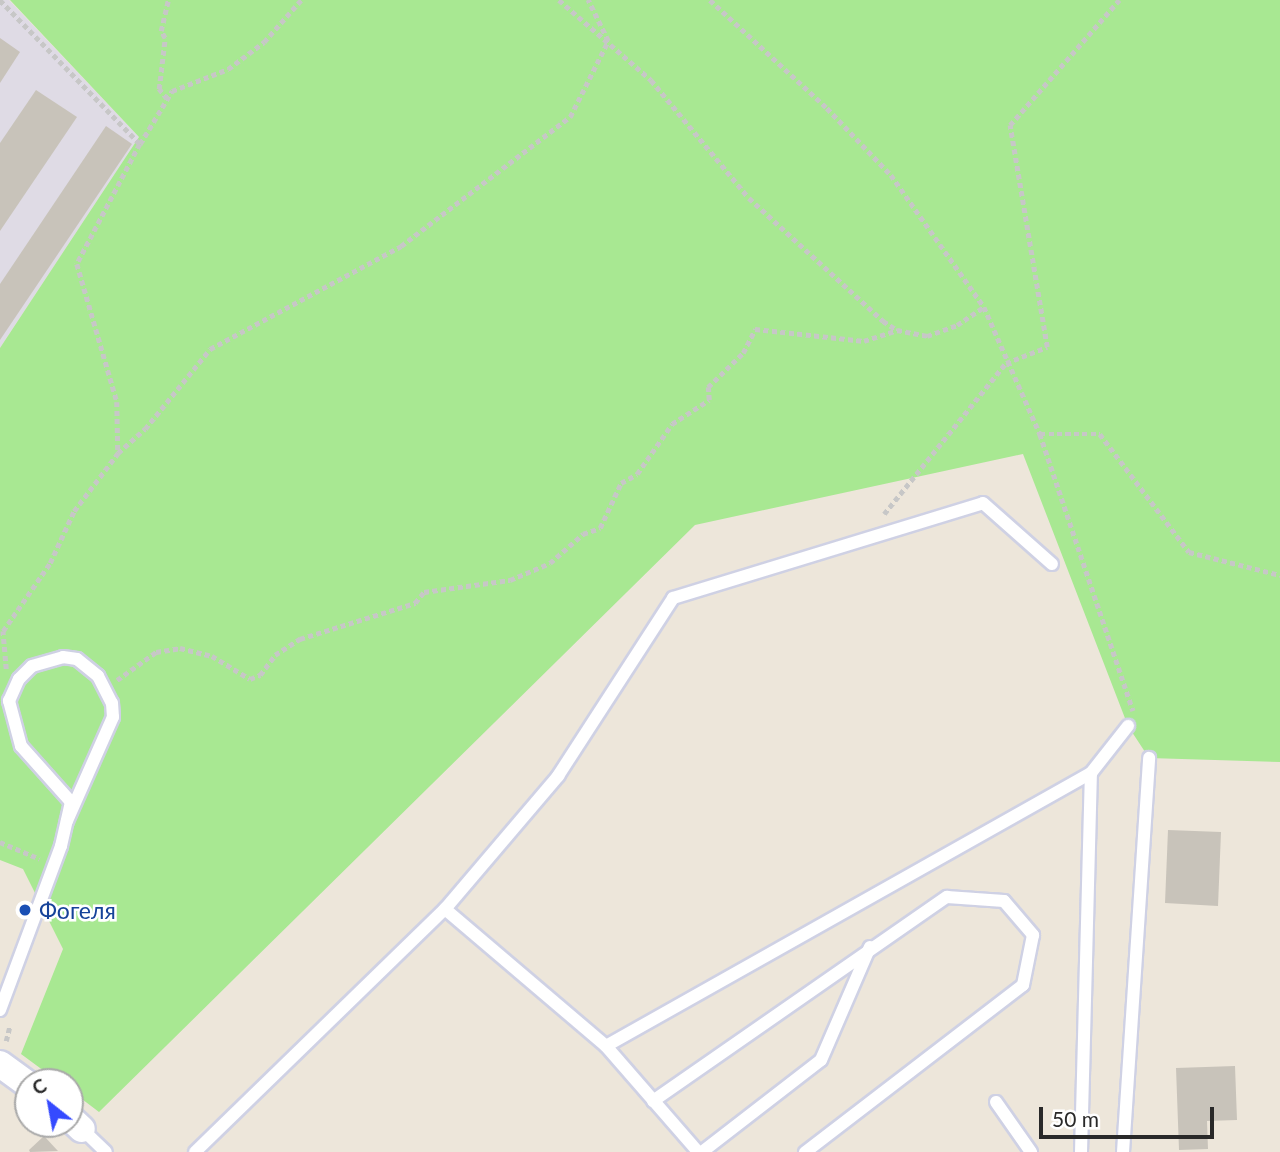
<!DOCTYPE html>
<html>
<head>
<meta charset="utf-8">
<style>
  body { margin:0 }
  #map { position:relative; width:1280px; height:1152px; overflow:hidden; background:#ede6da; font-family:Lato,sans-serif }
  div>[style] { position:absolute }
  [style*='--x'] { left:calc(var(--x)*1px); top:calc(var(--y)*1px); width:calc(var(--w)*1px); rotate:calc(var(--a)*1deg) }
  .industrial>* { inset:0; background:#dfdbe5 }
  .green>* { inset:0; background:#a8e892 }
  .building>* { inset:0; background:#c8c3ba }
  .path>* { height:4.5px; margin-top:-2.25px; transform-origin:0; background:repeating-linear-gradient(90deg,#c7c7c7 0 5px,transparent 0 8.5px) }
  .roads { filter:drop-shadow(2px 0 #cfd1e4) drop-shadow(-2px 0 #cfd1e4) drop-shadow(0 2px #cfd1e4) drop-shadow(0 -2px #cfd1e4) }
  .service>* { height:12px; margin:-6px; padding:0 6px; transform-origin:6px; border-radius:6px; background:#fff }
  .minor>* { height:26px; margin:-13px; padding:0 13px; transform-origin:13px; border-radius:13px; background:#fff }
  .dots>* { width:19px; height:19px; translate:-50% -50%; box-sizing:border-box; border:4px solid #fff; border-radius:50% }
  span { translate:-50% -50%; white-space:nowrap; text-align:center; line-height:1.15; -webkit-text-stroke:5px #fff; paint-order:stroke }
  .transit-label { font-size:23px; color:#164399 }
  .left { translate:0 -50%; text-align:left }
  .north { position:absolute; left:14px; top:1068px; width:70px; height:70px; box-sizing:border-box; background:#fff; border:2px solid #a9a9a9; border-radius:50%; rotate:329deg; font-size:19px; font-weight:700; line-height:28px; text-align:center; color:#292929 }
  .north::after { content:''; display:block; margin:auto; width:24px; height:32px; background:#354aff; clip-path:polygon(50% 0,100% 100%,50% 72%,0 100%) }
  .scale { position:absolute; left:1039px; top:1107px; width:175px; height:32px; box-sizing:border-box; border:4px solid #292929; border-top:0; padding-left:9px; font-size:21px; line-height:24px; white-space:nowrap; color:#292929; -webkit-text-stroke:5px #fff; paint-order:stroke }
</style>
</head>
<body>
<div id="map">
  <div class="industrial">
    <i style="clip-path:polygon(0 0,9px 0,139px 137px,0 348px)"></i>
  </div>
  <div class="green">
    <i style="clip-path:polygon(10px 0,1280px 0,1280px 762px,1149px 758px,1128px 726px,1023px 454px,695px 525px,99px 1112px,70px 1090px,70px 1082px,59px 1082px,21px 1054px,63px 949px,23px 869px,0 860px,0 348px,139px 137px)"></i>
  </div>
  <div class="building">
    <i style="clip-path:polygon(0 38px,20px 52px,0 83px)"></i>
    <i style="clip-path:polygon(36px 90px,77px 117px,0 231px,0 143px)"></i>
    <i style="clip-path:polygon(106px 126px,132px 144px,0 340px,0 284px)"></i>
    <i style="clip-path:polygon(1168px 830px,1221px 832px,1218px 906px,1165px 903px)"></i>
    <i style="clip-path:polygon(1235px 1066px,1237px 1120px,1207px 1121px,1208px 1149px,1179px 1150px,1176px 1068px)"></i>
    <i style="clip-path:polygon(44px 1136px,58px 1151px,30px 1152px,29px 1150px)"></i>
  </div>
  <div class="path">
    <i style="--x:0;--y:0;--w:201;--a:45.8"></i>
    <i style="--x:140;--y:144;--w:136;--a:117.7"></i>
    <i style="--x:77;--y:264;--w:144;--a:73.8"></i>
    <i style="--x:117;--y:402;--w:50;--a:88.9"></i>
    <i style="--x:559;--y:0;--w:122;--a:41"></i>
    <i style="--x:651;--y:80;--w:153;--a:50.3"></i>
    <i style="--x:749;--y:198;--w:182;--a:42.5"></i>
    <i style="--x:883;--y:321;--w:17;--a:33"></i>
    <i style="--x:897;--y:330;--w:31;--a:11"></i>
    <i style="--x:927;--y:336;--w:32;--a:-20"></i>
    <i style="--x:957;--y:325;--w:32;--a:-34"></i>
    <i style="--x:710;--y:0;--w:159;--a:42.7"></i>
    <i style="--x:827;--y:108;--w:93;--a:46.3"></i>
    <i style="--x:891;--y:175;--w:161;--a:54.8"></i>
    <i style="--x:984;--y:307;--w:139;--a:66.2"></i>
    <i style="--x:1040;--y:434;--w:292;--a:71.4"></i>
    <i style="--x:167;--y:99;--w:13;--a:-129"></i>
    <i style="--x:159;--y:89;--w:51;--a:-83.3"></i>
    <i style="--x:165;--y:38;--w:8;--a:-120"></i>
    <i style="--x:161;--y:31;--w:32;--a:-77"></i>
    <i style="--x:140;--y:144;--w:62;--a:-58.9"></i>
    <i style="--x:172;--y:91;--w:60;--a:-21.4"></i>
    <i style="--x:228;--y:69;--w:45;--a:-36.9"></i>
    <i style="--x:264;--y:42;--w:56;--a:-48.6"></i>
    <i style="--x:1040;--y:434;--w:60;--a:0"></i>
    <i style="--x:1100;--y:434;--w:148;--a:53"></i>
    <i style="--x:1189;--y:552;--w:94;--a:14.2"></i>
    <i style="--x:884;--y:514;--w:194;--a:-51.1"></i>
    <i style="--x:1006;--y:363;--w:44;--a:-21.3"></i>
    <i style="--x:1047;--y:347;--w:225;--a:-99.5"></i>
    <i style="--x:1010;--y:125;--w:166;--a:-48.9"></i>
    <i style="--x:6;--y:669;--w:38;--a:-95"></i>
    <i style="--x:3;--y:631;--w:83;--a:-55.3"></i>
    <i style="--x:50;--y:563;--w:57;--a:-65.2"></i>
    <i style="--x:74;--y:511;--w:73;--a:-52.8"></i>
    <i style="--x:118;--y:453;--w:36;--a:-42"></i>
    <i style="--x:145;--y:429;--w:103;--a:-50.9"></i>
    <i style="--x:210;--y:349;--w:217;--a:-28.3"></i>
    <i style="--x:401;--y:246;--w:213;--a:-37.4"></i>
    <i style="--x:570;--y:117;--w:85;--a:-63.4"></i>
    <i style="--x:608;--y:41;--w:46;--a:-116"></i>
    <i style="--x:117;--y:680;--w:48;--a:-35.7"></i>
    <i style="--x:156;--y:652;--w:24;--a:-9"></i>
    <i style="--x:180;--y:648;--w:33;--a:14"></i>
    <i style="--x:212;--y:656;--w:44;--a:31.2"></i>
    <i style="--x:250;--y:679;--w:11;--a:-22"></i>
    <i style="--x:260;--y:675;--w:25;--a:-53"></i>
    <i style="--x:275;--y:655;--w:30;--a:-33"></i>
    <i style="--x:300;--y:639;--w:121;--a:-17.4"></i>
    <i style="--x:415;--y:603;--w:14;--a:-51"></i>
    <i style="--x:424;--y:592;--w:87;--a:-7.9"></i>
    <i style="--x:510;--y:580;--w:43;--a:-23"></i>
    <i style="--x:550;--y:563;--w:44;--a:-41.3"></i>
    <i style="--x:583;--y:534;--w:18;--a:-19"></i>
    <i style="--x:600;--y:528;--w:50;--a:-65"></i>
    <i style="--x:621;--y:483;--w:18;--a:-29"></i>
    <i style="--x:637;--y:474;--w:61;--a:-55"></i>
    <i style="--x:672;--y:424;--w:44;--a:-33"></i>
    <i style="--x:709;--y:400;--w:13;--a:-94"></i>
    <i style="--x:708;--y:387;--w:49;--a:-44.2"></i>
    <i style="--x:743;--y:353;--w:27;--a:-63"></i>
    <i style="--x:755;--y:329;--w:110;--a:6.3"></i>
    <i style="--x:864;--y:341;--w:35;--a:-18"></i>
    <i style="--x:0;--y:842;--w:43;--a:23"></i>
    <i style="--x:6;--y:1041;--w:16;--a:-76"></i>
  </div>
  <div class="roads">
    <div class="service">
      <i style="--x:445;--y:909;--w:211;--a:40.4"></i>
      <i style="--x:606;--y:1046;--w:140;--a:49"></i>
      <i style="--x:0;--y:1010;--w:175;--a:-69.6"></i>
      <i style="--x:61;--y:846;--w:45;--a:-77.2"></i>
      <i style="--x:71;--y:802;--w:75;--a:-131.8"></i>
      <i style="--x:21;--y:746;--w:47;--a:-104.9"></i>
      <i style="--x:9;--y:701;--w:24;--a:-66"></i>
      <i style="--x:19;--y:679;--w:18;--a:-45"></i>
      <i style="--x:32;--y:666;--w:32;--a:-16"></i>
      <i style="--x:63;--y:657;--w:14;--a:8"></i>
      <i style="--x:77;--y:659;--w:27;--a:39"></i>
      <i style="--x:98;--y:676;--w:30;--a:63"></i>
      <i style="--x:112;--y:703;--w:14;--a:86"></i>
      <i style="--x:113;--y:717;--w:114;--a:113.9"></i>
      <i style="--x:606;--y:1046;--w:557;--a:-29.37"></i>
      <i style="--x:1091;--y:773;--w:60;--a:-51.8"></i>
      <i style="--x:653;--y:1101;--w:358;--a:-34.8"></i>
      <i style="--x:947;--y:897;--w:57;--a:4"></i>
      <i style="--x:1004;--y:901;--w:45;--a:49.5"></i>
      <i style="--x:1033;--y:935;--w:51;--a:101.3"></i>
      <i style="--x:1023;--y:985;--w:275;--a:142.5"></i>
      <i style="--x:996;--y:1102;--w:61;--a:55"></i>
      <i style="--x:82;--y:1129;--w:33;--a:44"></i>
      <i style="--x:195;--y:1152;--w:349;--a:-44.2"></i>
      <i style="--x:445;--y:909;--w:175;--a:-49.6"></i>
      <i style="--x:558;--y:776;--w:212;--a:-57.1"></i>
      <i style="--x:673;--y:598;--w:324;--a:-17"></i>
      <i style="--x:983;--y:503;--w:92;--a:41.5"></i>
      <i style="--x:702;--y:1152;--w:150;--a:-37.7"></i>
      <i style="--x:821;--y:1060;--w:123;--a:-66.6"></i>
      <i style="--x:1081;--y:1152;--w:379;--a:-88.5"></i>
      <i style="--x:1123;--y:1152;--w:395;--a:-86.2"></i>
    </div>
    <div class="minor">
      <i style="--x:0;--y:1064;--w:34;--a:36"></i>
      <i style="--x:70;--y:1118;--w:16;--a:43"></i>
    </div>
  </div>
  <div class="dots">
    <i style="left:25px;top:910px;background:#1a4fb4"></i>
  </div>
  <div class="transit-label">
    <span class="left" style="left:39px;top:910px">Фогеля</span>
  </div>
  <div class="north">С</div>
  <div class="scale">50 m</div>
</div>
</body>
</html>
